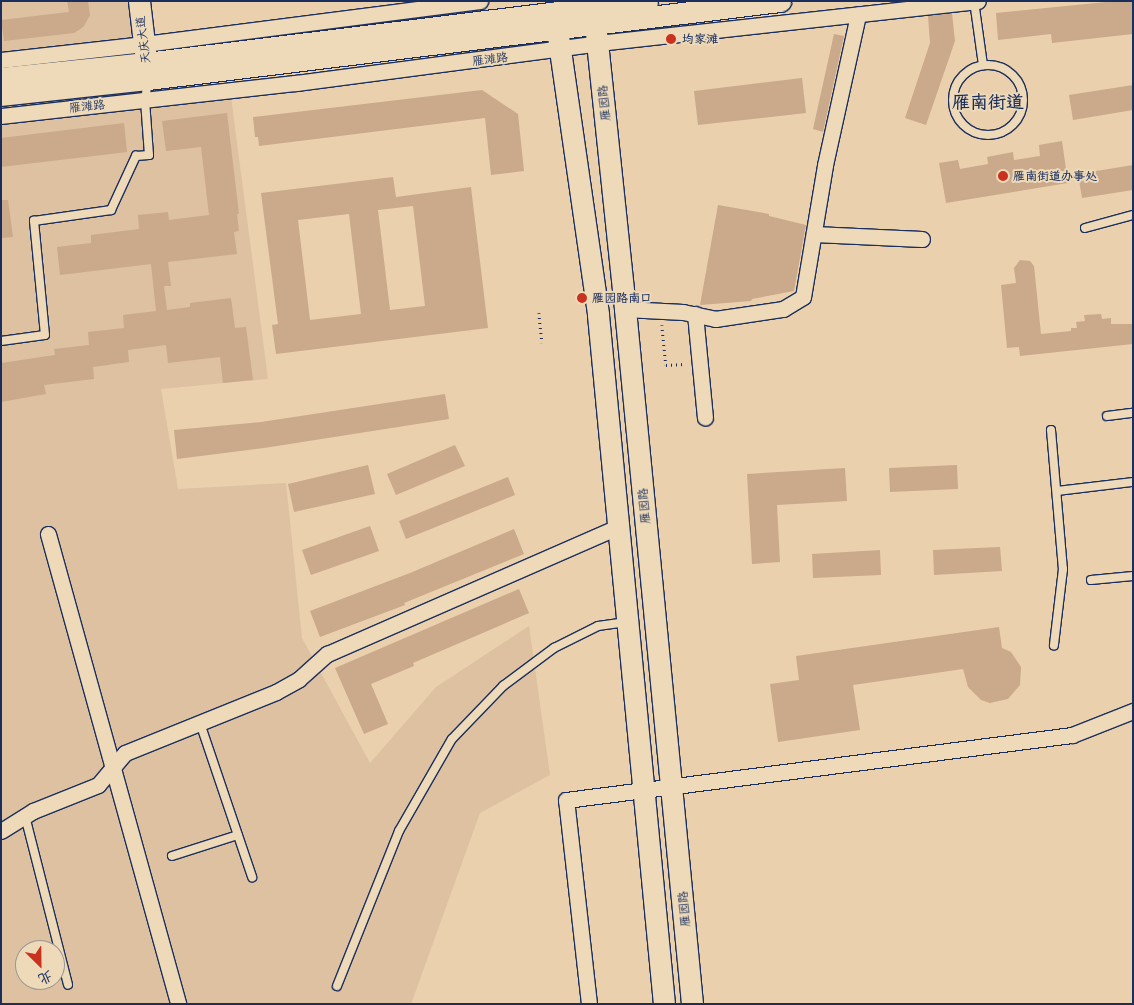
<!DOCTYPE html>
<html>
<head>
<meta charset="utf-8">
<style>
  body { margin:0 }
  #map { position:relative; width:1134px; height:1005px; overflow:hidden; background:#ead0ac; font-family:"Playpen Sans","LXGW WenKai TC",sans-serif }
  div>[style] { position:absolute }
  [style*='--x'] { left:calc(var(--x)*1px); top:calc(var(--y)*1px); width:calc(var(--w)*1px); rotate:calc(var(--a)*1deg) }
  .built>* { inset:0; background:#ddc1a1 }
  .building>* { inset:0; background:#cba98b }
  .path>* { height:2.5px; margin-top:-1.25px; transform-origin:0; background:repeating-linear-gradient(90deg,#1b2f5e 0 1px,transparent 0 5px) }
  .roads { filter:drop-shadow(1px 0 #1b2f5e) drop-shadow(-1px 0 #1b2f5e) drop-shadow(0 1px #1b2f5e) drop-shadow(0 -1px #1b2f5e) }
  .lane>* { height:8px; margin:-4px; padding:0 4px; transform-origin:4px; border-radius:4px; background:#eedab8 }
  .lane>.ring { margin:-4px; padding:0; box-sizing:content-box; background:none; border:8px solid #eedab8; border-radius:50% }
  .street>* { height:15px; margin:-7.5px; padding:0 7.5px; transform-origin:7.5px; border-radius:7.5px; background:#eedab8 }
  .secondary>* { height:21px; margin:-10.5px; padding:0 10.5px; transform-origin:10.5px; border-radius:10.5px; background:#eedab8 }
  .dots>* { width:14px; height:14px; translate:-50% -50%; box-sizing:border-box; border:2px solid #eedab8; border-radius:50% }
  span { translate:-50% -50%; white-space:nowrap; text-align:center; line-height:1.15; -webkit-text-stroke:4px #eedab8; paint-order:stroke }
  .poi-label { font-size:12px; color:#1b2f5e; font-weight:700 }
  .left { translate:0 -50%; text-align:left }
  .street-label { font-size:12px; color:#1b2f5e }
  .district-label { font-size:18px; color:#1b2f5e; font-weight:700 }
  .frame { position:absolute; inset:0; border:2px solid #1b2f5e; pointer-events:none }
  .north { position:absolute; left:15px; top:940px; width:50px; height:50px; box-sizing:border-box; background:#eedab8; border:1px solid #9a9694; border-radius:50%; rotate:157deg; font-size:14px; font-weight:700; line-height:20px; text-align:center; color:#1b2f5e }
  .north::after { content:''; display:block; margin:auto; width:18px; height:22px; background:#c8321e; clip-path:polygon(50% 0,100% 100%,50% 72%,0 100%) }
</style>
</head>
<body>
<div id="map">
  <div class="built">
    <i style="clip-path:polygon(1px 1px,139px 1px,146px 63px,1px 78px)"></i>
    <i style="clip-path:polygon(evenodd,231px 97px,268px 379px,161px 389px,178px 489px,286px 483px,302px 638px,370px 763px,436px 687px,529px 626px,550px 775px,480px 813px,411px 1004px,1px 1004px,1px 122px,231px 97px,25px 950px,55px 950px,55px 980px,25px 980px,25px 950px)"></i>
  </div>
  <div class="building">
    <i style="clip-path:polygon(67px 1px,88px 1px,90px 15px,84px 26px,79px 30px,74px 33px,4px 41px,1px 20px,69px 12px)"></i>
    <i style="clip-path:polygon(1116px 1px,1133px 1px,1133px 34px,1052px 43px,1051px 34px,998px 40px,996px 13px)"></i>
    <i style="clip-path:polygon(952px 13px,955px 41px,926px 125px,905px 118px,930px 43px,928px 16px)"></i>
    <i style="clip-path:polygon(834px 34px,844px 36px,823px 132px,813px 129px)"></i>
    <i style="clip-path:polygon(802px 78px,806px 113px,698px 125px,694px 91px)"></i>
    <i style="clip-path:polygon(1133px 85px,1133px 110px,1073px 120px,1069px 95px)"></i>
    <i style="clip-path:polygon(482px 90px,518px 114px,524px 171px,491px 175px,485px 118px,259px 146px,258px 137px,255px 137px,253px 117px)"></i>
    <i style="clip-path:polygon(227px 113px,239px 214px,237px 214px,239px 231px,234px 232px,237px 254px,168px 262px,171px 286px,164px 286px,167px 310px,190px 307px,190px 303px,231px 298px,235px 328px,246px 327px,253px 380px,223px 383px,220px 357px,168px 363px,166px 345px,128px 350px,129px 362px,93px 367px,94px 379px,44px 385px,46px 394px,1px 402px,1px 363px,55px 355px,54px 349px,89px 345px,88px 332px,124px 328px,123px 315px,156px 311px,151px 264px,60px 275px,57px 247px,91px 243px,91px 235px,139px 229px,138px 215px,168px 212px,169px 220px,209px 215px,201px 147px,166px 151px,162px 121px)"></i>
    <i style="clip-path:polygon(124px 123px,127px 152px,1px 167px,1px 138px)"></i>
    <i style="clip-path:polygon(1062px 141px,1068px 183px,946px 203px,939px 163px,958px 160px,960px 169px,988px 164px,987px 157px,1013px 152px,1014px 160px,1040px 156px,1039px 145px)"></i>
    <i style="clip-path:polygon(1133px 165px,1133px 190px,1082px 198px,1078px 174px)"></i>
    <i style="clip-path:polygon(evenodd,393px 177px,396px 197px,471px 187px,488px 328px,276px 354px,272px 325px,278px 324px,261px 193px,393px 177px,413px 206px,425px 306px,390px 310px,378px 210px,413px 206px,393px 177px,349px 214px,361px 314px,310px 320px,298px 220px,349px 214px)"></i>
    <i style="clip-path:polygon(1px 200px,8px 200px,13px 237px,1px 238px)"></i>
    <i style="clip-path:polygon(718px 205px,769px 214px,769px 216px,806px 225px,794px 291px,752px 299px,751px 301px,700px 305px)"></i>
    <i style="clip-path:polygon(1020px 260px,1030px 261px,1034px 266px,1041px 334px,1071px 331px,1071px 328px,1077px 328px,1076px 322px,1085px 321px,1084px 315px,1101px 314px,1102px 319px,1111px 318px,1111px 324px,1133px 324px,1133px 344px,1020px 356px,1019px 347px,1007px 348px,1001px 285px,1016px 283px,1014px 268px)"></i>
    <i style="clip-path:polygon(445px 394px,449px 419px,264px 448px,177px 459px,174px 430px,261px 422px)"></i>
    <i style="clip-path:polygon(455px 445px,465px 466px,396px 495px,387px 474px)"></i>
    <i style="clip-path:polygon(368px 465px,375px 494px,294px 512px,288px 484px)"></i>
    <i style="clip-path:polygon(957px 465px,958px 489px,890px 492px,889px 468px)"></i>
    <i style="clip-path:polygon(845px 468px,847px 501px,777px 505px,780px 562px,752px 564px,747px 474px)"></i>
    <i style="clip-path:polygon(508px 477px,515px 495px,406px 539px,399px 521px)"></i>
    <i style="clip-path:polygon(370px 526px,379px 551px,311px 575px,302px 550px)"></i>
    <i style="clip-path:polygon(514px 529px,524px 554px,404px 603px,405px 605px,320px 637px,310px 611px,410px 573px)"></i>
    <i style="clip-path:polygon(1000px 547px,1002px 571px,934px 575px,933px 550px)"></i>
    <i style="clip-path:polygon(880px 550px,881px 575px,813px 578px,812px 554px)"></i>
    <i style="clip-path:polygon(519px 589px,529px 613px,413px 663px,414px 666px,371px 684px,388px 724px,364px 734px,335px 668px)"></i>
    <i style="clip-path:polygon(999px 627px,1002px 648px,1011px 652px,1021px 667px,1020px 685px,1008px 699px,990px 703px,981px 700px,968px 687px,963px 669px,853px 685px,860px 730px,778px 742px,770px 684px,799px 680px,796px 656px)"></i>
  </div>
  <div class="path">
    <i style="--x:539;--y:313;--w:30;--a:84"></i>
    <i style="--x:662;--y:325;--w:40;--a:84.3"></i>
    <i style="--x:666;--y:365;--w:19;--a:-3"></i>
  </div>
  <div class="roads">
    <div class="lane">
      <i style="--x:974;--y:1;--w:65;--a:82"></i>
      <i class="ring" style="left:953px;top:65px;width:62px;height:62px"></i>
      <i style="--x:1085;--y:228;--w:50;--a:-15.2"></i>
      <i style="--x:1;--y:341;--w:44;--a:-7.8"></i>
      <i style="--x:45;--y:335;--w:115;--a:-95.5"></i>
      <i style="--x:34;--y:221;--w:78;--a:-8.1"></i>
      <i style="--x:111;--y:210;--w:60;--a:-65.2"></i>
      <i style="--x:136;--y:156;--w:13;--a:-4"></i>
      <i style="--x:149;--y:155;--w:55;--a:-94.2"></i>
      <i style="--x:145;--y:100;--w:19;--a:-81"></i>
      <i style="--x:1107;--y:416;--w:26;--a:-7"></i>
      <i style="--x:1051;--y:430;--w:140;--a:85.1"></i>
      <i style="--x:1063;--y:569;--w:77;--a:96.8"></i>
      <i style="--x:1057;--y:491;--w:77;--a:-6.8"></i>
      <i style="--x:1091;--y:580;--w:42;--a:-5.4"></i>
      <i style="--x:200;--y:723;--w:163;--a:71.3"></i>
      <i style="--x:25;--y:816;--w:174;--a:75.7"></i>
      <i style="--x:172;--y:856;--w:69;--a:-17.7"></i>
      <i style="--x:337;--y:986;--w:167;--a:-68.2"></i>
      <i style="--x:399;--y:831;--w:106;--a:-60.1"></i>
      <i style="--x:452;--y:739;--w:74;--a:-46.1"></i>
      <i style="--x:503;--y:686;--w:64;--a:-36.7"></i>
      <i style="--x:554;--y:648;--w:49;--a:-26.6"></i>
      <i style="--x:598;--y:626;--w:27;--a:-8"></i>
    </div>
    <div class="street">
      <i style="--x:1;--y:60;--w:144;--a:-6.4"></i>
      <i style="--x:144;--y:44;--w:339;--a:-7.3"></i>
      <i style="--x:1;--y:116;--w:297;--a:-6.4"></i>
      <i style="--x:296;--y:83;--w:305;--a:-7.5"></i>
      <i style="--x:598;--y:43;--w:382;--a:-6.3"></i>
      <i style="--x:814;--y:234;--w:108;--a:2.7"></i>
      <i style="--x:625;--y:309;--w:58;--a:3"></i>
      <i style="--x:683;--y:312;--w:33;--a:12"></i>
      <i style="--x:715;--y:319;--w:69;--a:-8.4"></i>
      <i style="--x:783;--y:309;--w:23;--a:-31"></i>
      <i style="--x:803;--y:297;--w:134;--a:-80.5"></i>
      <i style="--x:825;--y:165;--w:154;--a:-77.6"></i>
      <i style="--x:695;--y:314;--w:104;--a:84.5"></i>
      <i style="--x:48;--y:534;--w:488;--a:74.5"></i>
      <i style="--x:1;--y:831;--w:38;--a:-32"></i>
      <i style="--x:33;--y:811;--w:70;--a:-21.8"></i>
      <i style="--x:98;--y:785;--w:42;--a:-49.8"></i>
      <i style="--x:125;--y:753;--w:163;--a:-22"></i>
      <i style="--x:276;--y:692;--w:26;--a:-29"></i>
      <i style="--x:299;--y:679;--w:38;--a:-42"></i>
      <i style="--x:327;--y:654;--w:318;--a:-23.6"></i>
      <i style="--x:589;--y:1004;--w:205;--a:-96.4"></i>
      <i style="--x:566;--y:800;--w:510;--a:-7.32"></i>
      <i style="--x:1072;--y:735;--w:66;--a:-21.5"></i>
    </div>
    <div class="secondary">
      <i style="--x:139;--y:1;--w:77;--a:83.2"></i>
      <i style="--x:591;--y:8;--w:16;--a:75"></i>
      <i style="--x:595;--y:23;--w:288;--a:84"></i>
      <i style="--x:625;--y:309;--w:698;--a:84.49"></i>
      <i style="--x:557;--y:12;--w:17;--a:90"></i>
      <i style="--x:557;--y:29;--w:289;--a:81.8"></i>
      <i style="--x:598;--y:315;--w:692;--a:84.53"></i>
      <i style="--x:1;--y:78;--w:146;--a:-5.9"></i>
      <i style="--x:146;--y:63;--w:505;--a:-7.05"></i>
      <i style="--x:1;--y:95;--w:148;--a:-6.2"></i>
      <i style="--x:148;--y:79;--w:637;--a:-7.04"></i>
    </div>
  </div>
  <div class="dots">
    <i style="left:671px;top:39px;background:#c8321e"></i>
    <i style="left:1003px;top:176px;background:#c8321e"></i>
    <i style="left:582px;top:298px;background:#c8321e"></i>
  </div>
  <div class="poi-label">
    <span class="left" style="left:682px;top:39px">均家滩</span>
    <span class="left" style="left:1013px;top:176px">雁南街道办事处</span>
    <span class="left" style="left:592px;top:298px">雁园路南口</span>
  </div>
  <div class="street-label">
    <span style="left:143px;top:40px;rotate:-97deg">天庆大道</span>
    <span style="left:490px;top:59px;rotate:-7deg">雁滩路</span>
    <span style="left:604px;top:103px;rotate:-96deg">雁园路</span>
    <span style="left:87px;top:106px;rotate:-6deg">雁滩路</span>
    <span style="left:644px;top:506px;rotate:-95deg">雁园路</span>
    <span style="left:684px;top:909px;rotate:-95deg">雁园路</span>
  </div>
  <div class="district-label">
    <span style="left:988px;top:101px">雁南街道</span>
  </div>
  <div class="frame"></div>
  <div class="north">北</div>
</div>
</body>
</html>
